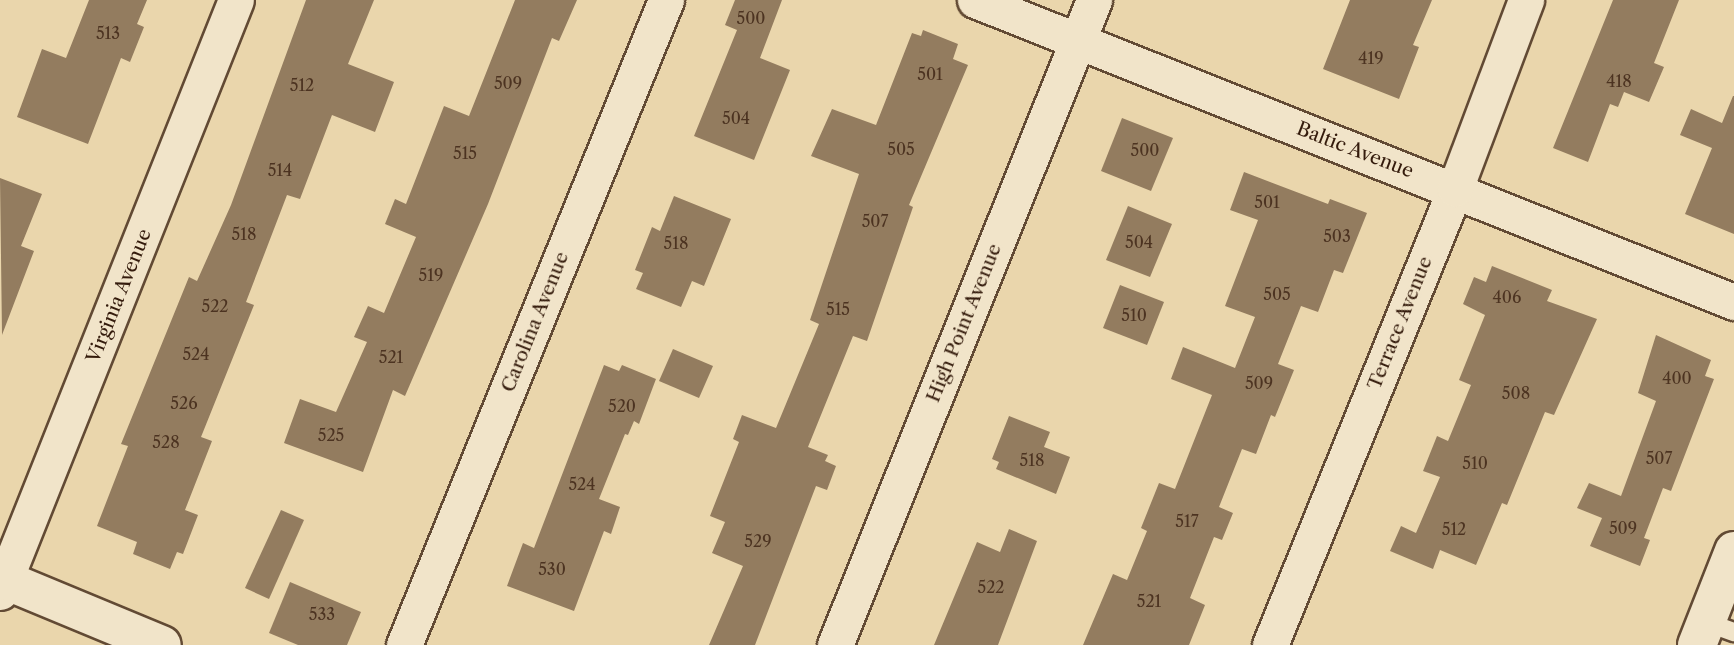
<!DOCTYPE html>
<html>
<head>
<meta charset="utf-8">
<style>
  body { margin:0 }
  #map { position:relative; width:1734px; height:645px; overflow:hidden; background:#ead6ac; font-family:"Libre Caslon Text",serif }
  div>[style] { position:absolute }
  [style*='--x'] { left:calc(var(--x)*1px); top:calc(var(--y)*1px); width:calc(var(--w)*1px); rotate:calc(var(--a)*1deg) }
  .building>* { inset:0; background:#937c5f }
  .roads { filter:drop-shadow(2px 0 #624a34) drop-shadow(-2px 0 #624a34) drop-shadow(0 2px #624a34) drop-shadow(0 -2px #624a34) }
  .lane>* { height:18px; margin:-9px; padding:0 9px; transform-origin:9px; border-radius:9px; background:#f1e4c9 }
  .street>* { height:35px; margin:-17.5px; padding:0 17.5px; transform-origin:17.5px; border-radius:17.5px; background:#f1e4c9 }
  .secondary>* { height:38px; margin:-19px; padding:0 19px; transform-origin:19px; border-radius:19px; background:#f1e4c9 }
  span { translate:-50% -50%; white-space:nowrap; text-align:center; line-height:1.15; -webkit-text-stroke:5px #f1e4c9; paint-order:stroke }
  .number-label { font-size:16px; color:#4c3321 }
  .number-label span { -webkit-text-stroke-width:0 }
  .street-label { font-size:19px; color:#341b0c }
</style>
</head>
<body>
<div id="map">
  <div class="building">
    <i style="clip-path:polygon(89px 0,147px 0,137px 24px,144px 27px,130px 62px,121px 58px,88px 144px,17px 117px,42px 49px,66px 58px)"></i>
    <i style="clip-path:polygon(306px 0,374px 0,348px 64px,394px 82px,375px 132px,332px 115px,300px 199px,287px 195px,246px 302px,254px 305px,201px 437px,212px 441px,185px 510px,198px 515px,183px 554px,177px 552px,170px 569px,133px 554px,137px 542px,97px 526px,128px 446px,121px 444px,189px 277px,197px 281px,231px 205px)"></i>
    <i style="clip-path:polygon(515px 0,577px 0,559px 41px,552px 38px,488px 204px,405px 396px,393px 390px,363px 472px,284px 443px,300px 399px,336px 412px,367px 342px,354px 337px,368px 306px,384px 313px,416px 237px,385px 224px,395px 199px,406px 204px,444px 106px,469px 116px)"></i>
    <i style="clip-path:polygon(735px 0,782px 0,760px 58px,790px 70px,754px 160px,694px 136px,737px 30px,725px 25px)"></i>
    <i style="clip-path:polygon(1350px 0,1432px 0,1413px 45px,1419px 47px,1399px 99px,1323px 69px)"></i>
    <i style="clip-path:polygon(1613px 0,1679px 0,1654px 63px,1664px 67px,1649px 102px,1624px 92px,1618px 107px,1610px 104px,1588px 162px,1553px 148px)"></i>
    <i style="clip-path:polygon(923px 30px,958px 44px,953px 59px,968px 65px,909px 205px,913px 207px,867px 341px,853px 336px,808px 447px,828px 455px,825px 461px,836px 466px,827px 490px,816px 486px,755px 645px,709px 645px,743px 566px,712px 553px,725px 522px,710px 516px,739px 442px,733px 439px,742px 415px,776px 428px,819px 324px,810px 320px,859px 174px,811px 156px,832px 109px,876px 125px,912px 33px,921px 36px)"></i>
    <i style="clip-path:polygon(1733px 96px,1734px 96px,1734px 234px,1685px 214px,1712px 148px,1680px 135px,1691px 109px,1722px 123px)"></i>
    <i style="clip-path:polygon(1122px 118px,1173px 138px,1151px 191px,1101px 171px)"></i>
    <i style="clip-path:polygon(1244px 172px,1328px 204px,1330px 199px,1367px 213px,1343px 273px,1334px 270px,1318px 312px,1301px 306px,1278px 364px,1294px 370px,1275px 417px,1271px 415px,1256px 454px,1242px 449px,1219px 507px,1233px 513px,1222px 540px,1214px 537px,1190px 598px,1205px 605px,1189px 645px,1083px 645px,1113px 574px,1127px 580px,1147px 531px,1141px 528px,1159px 483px,1175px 489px,1212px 395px,1171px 379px,1183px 347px,1235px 368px,1255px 317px,1225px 306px,1258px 220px,1230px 210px)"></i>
    <i style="clip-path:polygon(0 178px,42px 194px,21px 246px,34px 251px,2px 335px)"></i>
    <i style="clip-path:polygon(674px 196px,731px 219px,704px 286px,692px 281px,681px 307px,636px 289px,643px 273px,635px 270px,652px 227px,660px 231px)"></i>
    <i style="clip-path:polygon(1128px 206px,1172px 224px,1150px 277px,1106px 260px)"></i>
    <i style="clip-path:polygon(1492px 266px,1552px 290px,1547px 301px,1597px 319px,1554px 415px,1545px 412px,1507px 505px,1502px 503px,1476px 565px,1440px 550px,1433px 569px,1390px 551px,1401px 526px,1416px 533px,1440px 477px,1423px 471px,1437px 436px,1448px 441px,1471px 385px,1459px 380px,1485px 315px,1463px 304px,1474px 277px,1486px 282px)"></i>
    <i style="clip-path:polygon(1120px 285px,1164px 302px,1147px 345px,1103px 328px)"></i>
    <i style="clip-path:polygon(1656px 335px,1711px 360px,1705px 376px,1714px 379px,1671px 491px,1663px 488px,1644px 538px,1650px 540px,1640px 566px,1590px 546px,1602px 518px,1577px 508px,1589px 483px,1621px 496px,1656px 401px,1638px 393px)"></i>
    <i style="clip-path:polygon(673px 349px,713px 366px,699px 398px,659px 381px)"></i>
    <i style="clip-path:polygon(604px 365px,619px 371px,622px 365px,656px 379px,639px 424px,634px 421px,628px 435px,625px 434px,599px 499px,620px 507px,611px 534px,604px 531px,574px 611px,507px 586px,523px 543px,534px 548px)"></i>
    <i style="clip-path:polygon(1009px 416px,1050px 432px,1044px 447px,1070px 457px,1056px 494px,996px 469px,999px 462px,992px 459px)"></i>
    <i style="clip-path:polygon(281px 510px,304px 520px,269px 599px,245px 588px)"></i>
    <i style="clip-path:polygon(1009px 529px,1037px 541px,998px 645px,934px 645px,977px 542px,1000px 552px)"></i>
    <i style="clip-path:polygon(290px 582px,361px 612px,347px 645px,298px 645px,269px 633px)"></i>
  </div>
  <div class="roads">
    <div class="lane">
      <i style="--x:1706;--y:622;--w:30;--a:20"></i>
    </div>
    <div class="street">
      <i style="--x:975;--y:0;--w:817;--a:21.7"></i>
      <i style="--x:0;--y:592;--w:637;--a:-68.27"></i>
      <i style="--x:404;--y:645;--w:696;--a:-67.89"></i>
      <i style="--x:835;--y:645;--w:695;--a:-68.12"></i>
      <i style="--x:1270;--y:645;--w:492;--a:-67.9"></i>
      <i style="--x:1455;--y:189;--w:202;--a:-69.4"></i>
    </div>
    <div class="secondary">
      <i style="--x:0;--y:578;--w:175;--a:22.5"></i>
      <i style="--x:1697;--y:645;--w:101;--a:-68.5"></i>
    </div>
  </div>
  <div class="number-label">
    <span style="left:751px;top:18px">500</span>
    <span style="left:108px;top:33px">513</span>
    <span style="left:1371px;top:58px">419</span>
    <span style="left:930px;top:74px">501</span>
    <span style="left:1619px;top:81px">418</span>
    <span style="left:508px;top:83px">509</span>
    <span style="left:302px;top:85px">512</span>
    <span style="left:736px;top:118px">504</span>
    <span style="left:901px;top:149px">505</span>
    <span style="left:1145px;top:150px">500</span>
    <span style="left:465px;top:153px">515</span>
    <span style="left:280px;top:170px">514</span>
    <span style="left:1267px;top:202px">501</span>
    <span style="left:875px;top:221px">507</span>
    <span style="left:244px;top:234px">518</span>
    <span style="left:1337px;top:236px">503</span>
    <span style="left:1139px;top:242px">504</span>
    <span style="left:676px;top:243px">518</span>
    <span style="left:431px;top:275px">519</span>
    <span style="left:1277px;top:294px">505</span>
    <span style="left:1507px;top:297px">406</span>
    <span style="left:215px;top:306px">522</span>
    <span style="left:838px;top:309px">515</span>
    <span style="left:1134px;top:315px">510</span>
    <span style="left:196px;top:354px">524</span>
    <span style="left:391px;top:357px">521</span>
    <span style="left:1677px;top:378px">400</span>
    <span style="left:1259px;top:383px">509</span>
    <span style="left:1516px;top:393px">508</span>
    <span style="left:184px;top:403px">526</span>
    <span style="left:622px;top:406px">520</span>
    <span style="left:331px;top:435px">525</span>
    <span style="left:166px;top:442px">528</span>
    <span style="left:1659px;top:458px">507</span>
    <span style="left:1032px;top:460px">518</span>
    <span style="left:1475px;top:463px">510</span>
    <span style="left:582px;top:484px">524</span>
    <span style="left:1187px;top:521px">517</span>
    <span style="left:1623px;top:528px">509</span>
    <span style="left:1454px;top:529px">512</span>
    <span style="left:758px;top:541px">529</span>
    <span style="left:552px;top:569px">530</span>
    <span style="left:991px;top:587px">522</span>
    <span style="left:1149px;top:601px">521</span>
    <span style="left:322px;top:614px">533</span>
  </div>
  <div class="street-label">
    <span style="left:1355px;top:150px;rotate:21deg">Baltic Avenue</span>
    <span style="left:119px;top:296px;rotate:-68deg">Virginia Avenue</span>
    <span style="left:535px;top:322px;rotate:-68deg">Carolina Avenue</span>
    <span style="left:964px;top:323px;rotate:-68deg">High Point Avenue</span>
    <span style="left:1400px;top:323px;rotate:-68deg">Terrace Avenue</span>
  </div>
</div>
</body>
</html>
